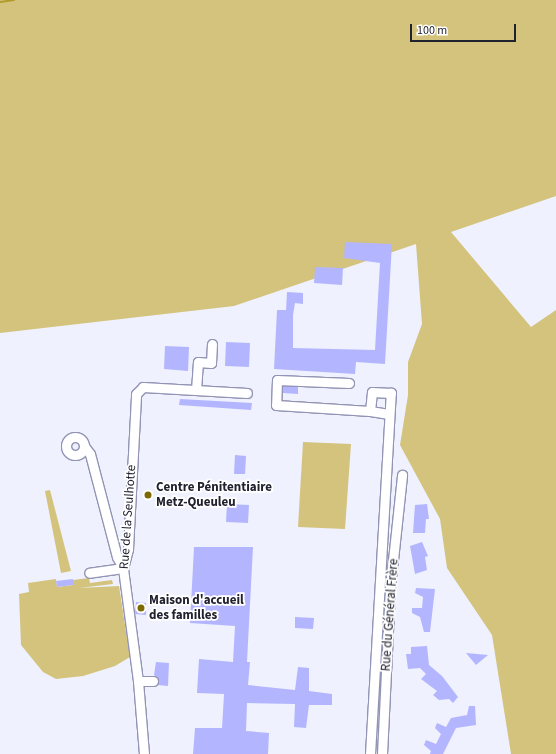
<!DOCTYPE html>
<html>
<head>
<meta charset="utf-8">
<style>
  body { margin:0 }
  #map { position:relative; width:556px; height:754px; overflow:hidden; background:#eff1ff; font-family:"Source Sans 3",sans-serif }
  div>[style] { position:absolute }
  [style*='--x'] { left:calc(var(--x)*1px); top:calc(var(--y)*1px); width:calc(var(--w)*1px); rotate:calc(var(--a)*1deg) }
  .green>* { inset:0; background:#d3c37d }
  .stream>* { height:2px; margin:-1px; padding:0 1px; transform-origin:1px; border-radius:1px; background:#b29a2b }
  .building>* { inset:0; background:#b3b6fe }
  .roads { filter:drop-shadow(1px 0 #9294b4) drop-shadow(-1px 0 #9294b4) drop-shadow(0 1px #9294b4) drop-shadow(0 -1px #9294b4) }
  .minor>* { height:9px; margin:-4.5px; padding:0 4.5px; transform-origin:4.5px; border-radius:4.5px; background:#fff }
  .minor>.ring { margin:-4.5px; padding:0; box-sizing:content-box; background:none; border:9px solid #fff; border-radius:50% }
  .dots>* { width:11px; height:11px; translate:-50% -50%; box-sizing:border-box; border:2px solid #fff; border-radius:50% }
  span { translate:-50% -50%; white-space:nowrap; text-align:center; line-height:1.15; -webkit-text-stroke:3.5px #fff; paint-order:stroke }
  .poi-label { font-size:13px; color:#21222f; font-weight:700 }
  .left { translate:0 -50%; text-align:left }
  .street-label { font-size:13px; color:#21222f }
  .scale { position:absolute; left:410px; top:24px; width:106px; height:18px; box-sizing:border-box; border:2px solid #21222f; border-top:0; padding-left:5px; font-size:12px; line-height:14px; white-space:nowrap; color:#21222f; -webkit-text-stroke:3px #fff; paint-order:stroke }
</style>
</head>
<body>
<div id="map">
  <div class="green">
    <i style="clip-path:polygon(0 0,556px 0,556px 196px,451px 232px,531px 327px,556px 310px,556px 754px,511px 754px,492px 635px,447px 568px,440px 519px,400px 445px,408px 395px,408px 362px,422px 324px,416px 244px,234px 306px,0 333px)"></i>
    <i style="clip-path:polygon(303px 442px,351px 444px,345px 529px,298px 527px)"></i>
    <i style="clip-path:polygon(50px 490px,71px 571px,61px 573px,45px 491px)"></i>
    <i style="clip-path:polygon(89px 578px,90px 583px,112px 580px,113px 584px,79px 588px,119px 586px,130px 657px,115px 666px,83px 676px,56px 679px,43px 672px,21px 645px,19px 594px,29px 592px,28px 583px,56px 579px,57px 587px,73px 585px,73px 580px)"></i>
  </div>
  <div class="stream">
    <i style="--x:0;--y:2;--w:14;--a:-8"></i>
  </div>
  <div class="building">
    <i style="clip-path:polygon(345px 242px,392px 244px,385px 364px,356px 362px,355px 374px,274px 369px,277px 310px,286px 310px,287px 292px,303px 293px,303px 304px,295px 303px,293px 315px,293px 348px,375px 350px,380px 263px,344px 258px)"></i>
    <i style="clip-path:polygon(315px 267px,343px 268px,342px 285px,314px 283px)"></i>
    <i style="clip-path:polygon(226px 342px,250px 343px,249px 367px,225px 366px)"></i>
    <i style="clip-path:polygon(165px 346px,189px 347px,188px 371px,164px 369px)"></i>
    <i style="clip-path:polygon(283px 386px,298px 387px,298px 394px,283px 393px)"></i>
    <i style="clip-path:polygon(180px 399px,252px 403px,251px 410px,179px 405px)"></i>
    <i style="clip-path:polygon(235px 455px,246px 456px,245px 474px,234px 474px)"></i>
    <i style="clip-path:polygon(227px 504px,249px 505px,248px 523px,226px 522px)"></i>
    <i style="clip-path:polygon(427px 504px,429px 519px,426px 519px,425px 533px,413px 533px,415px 505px)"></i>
    <i style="clip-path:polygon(422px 542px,428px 556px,425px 557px,427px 570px,415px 574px,410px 546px)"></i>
    <i style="clip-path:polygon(194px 547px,253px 547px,247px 662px,250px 662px,248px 685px,295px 690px,298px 667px,309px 668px,309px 691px,332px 694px,332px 705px,309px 705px,306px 728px,294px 727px,295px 704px,247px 703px,246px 731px,269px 733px,268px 754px,193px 754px,195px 728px,222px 728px,224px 694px,197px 693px,199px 659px,233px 662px,235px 626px,190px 623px)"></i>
    <i style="clip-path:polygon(73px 579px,73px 585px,57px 587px,56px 581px)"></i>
    <i style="clip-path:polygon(416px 588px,435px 589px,430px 632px,424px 632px,420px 617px,412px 613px,412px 608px,422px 608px,423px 597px,415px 593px)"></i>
    <i style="clip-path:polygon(136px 602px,146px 603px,146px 615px,135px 614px)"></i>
    <i style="clip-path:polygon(295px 617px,314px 618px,313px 629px,295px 628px)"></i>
    <i style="clip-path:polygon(427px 646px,429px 665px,442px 676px,458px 697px,453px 703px,449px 699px,439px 700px,433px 695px,437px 691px,421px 679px,426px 674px,420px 668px,408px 669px,406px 654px,411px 654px,411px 647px)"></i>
    <i style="clip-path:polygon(466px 653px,488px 655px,476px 665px)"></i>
    <i style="clip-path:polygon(156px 662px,169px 663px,168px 686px,157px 685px,158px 678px,154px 675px)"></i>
    <i style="clip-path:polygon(469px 706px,475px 706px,476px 725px,456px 728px,443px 754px,430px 754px,431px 751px,424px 745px,426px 740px,436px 744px,441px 734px,435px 728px,437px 723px,446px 727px,451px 718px,467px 715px)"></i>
  </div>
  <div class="roads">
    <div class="minor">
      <i style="--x:349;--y:383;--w:72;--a:-177.6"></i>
      <i style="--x:277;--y:380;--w:25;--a:92"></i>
      <i style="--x:276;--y:405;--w:94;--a:3.7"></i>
      <i style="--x:196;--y:390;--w:28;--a:-86"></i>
      <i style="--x:198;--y:362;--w:13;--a:4"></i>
      <i style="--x:211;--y:363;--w:19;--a:-87"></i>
      <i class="ring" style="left:66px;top:437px;width:9px;height:9px"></i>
      <i style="--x:84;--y:446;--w:10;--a:53"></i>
      <i style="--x:90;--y:454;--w:106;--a:75.3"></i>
      <i style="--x:117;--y:557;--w:13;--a:61"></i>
      <i style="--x:123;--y:568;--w:34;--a:172"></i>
      <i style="--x:138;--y:681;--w:15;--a:0"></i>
      <i style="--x:144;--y:754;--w:73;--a:-94.7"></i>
      <i style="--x:138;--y:681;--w:114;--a:-97.6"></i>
      <i style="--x:123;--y:568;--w:20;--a:-75"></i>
      <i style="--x:128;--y:549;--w:155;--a:-87"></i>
      <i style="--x:136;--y:394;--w:10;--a:-45"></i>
      <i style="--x:143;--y:387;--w:104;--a:3.3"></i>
      <i style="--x:370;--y:754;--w:362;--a:-86.7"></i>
      <i style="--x:391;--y:393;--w:19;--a:-177"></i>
      <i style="--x:372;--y:392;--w:19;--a:96"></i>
      <i style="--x:370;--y:411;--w:19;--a:9"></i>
      <i style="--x:382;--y:754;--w:166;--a:-87.2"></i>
      <i style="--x:390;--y:588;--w:114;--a:-83.9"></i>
    </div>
  </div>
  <div class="dots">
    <i style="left:148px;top:495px;background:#7d6a02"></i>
    <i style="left:141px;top:608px;background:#7d6a02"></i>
  </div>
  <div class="poi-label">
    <span class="left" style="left:156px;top:495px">Centre Pénitentiaire<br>Metz-Queuleu</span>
    <span class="left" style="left:149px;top:608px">Maison d'accueil<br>des familles</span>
  </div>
  <div class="street-label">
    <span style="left:128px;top:517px;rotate:-86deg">Rue de la Seulhotte</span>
    <span style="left:390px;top:615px;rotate:-86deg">Rue du Général Frère</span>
  </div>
  <div class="scale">100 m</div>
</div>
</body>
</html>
